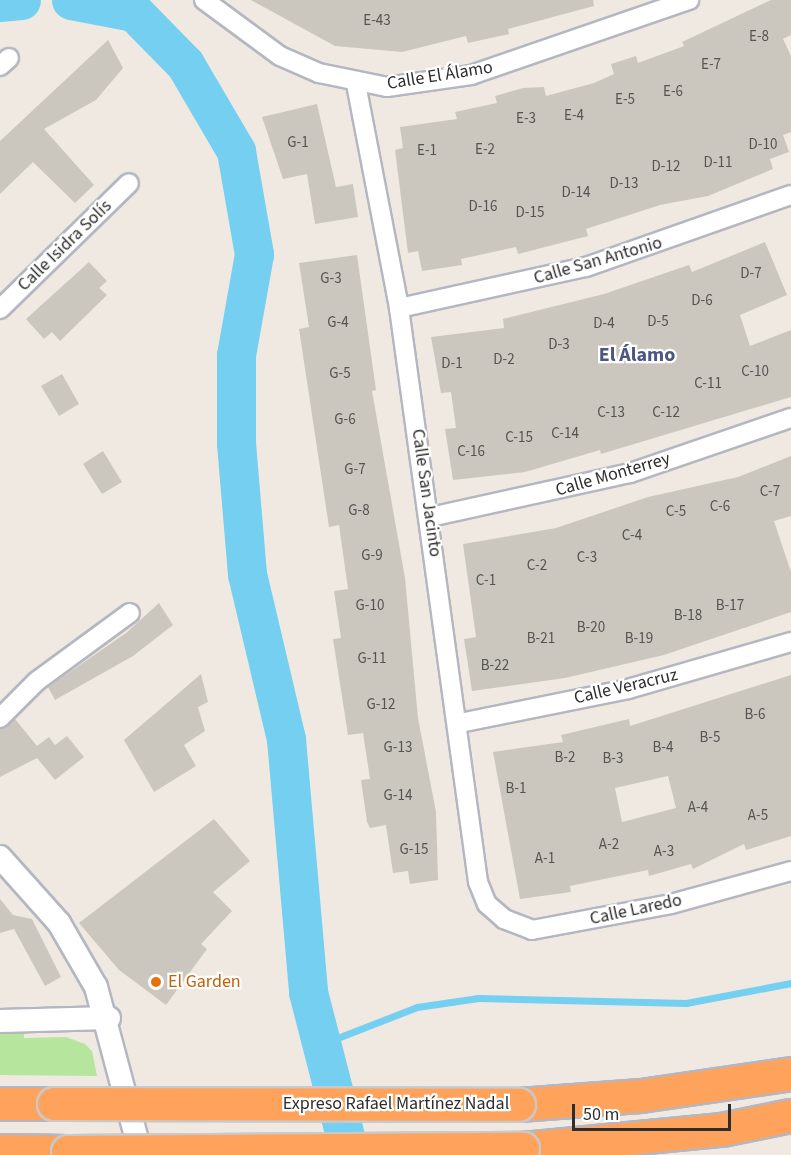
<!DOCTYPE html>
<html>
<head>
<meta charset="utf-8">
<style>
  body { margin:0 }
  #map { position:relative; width:791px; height:1155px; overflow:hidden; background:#efe9e1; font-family:"Source Sans 3",sans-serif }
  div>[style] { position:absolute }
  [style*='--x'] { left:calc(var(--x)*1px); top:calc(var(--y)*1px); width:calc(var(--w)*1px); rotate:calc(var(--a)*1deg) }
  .green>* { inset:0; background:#b6e59e }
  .stream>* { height:7px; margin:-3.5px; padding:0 3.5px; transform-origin:3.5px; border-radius:3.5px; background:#75cff0 }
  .river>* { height:39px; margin:-19.5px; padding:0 19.5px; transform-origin:19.5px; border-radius:19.5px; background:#75cff0 }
  .building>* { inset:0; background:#cbc7bf }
  .roads { filter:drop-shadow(2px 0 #b4b7c1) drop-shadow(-2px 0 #b4b7c1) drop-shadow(0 2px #b4b7c1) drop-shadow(0 -2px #b4b7c1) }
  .minor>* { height:18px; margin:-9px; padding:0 9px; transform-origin:9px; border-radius:9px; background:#fff }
  .tertiary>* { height:22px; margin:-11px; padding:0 11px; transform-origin:11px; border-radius:11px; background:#fff }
  .motorway>* { height:32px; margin:-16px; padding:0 16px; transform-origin:16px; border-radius:16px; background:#ffa35c }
  .bridges { filter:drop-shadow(2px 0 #c9c9c9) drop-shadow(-2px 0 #c9c9c9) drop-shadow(0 2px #c9c9c9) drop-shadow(0 -2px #c9c9c9) }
  .motorway-bridge>* { height:32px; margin:-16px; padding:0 16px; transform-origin:16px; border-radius:16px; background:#ffa35c }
  .dots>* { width:16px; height:16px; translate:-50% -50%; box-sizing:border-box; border:3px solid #fff; border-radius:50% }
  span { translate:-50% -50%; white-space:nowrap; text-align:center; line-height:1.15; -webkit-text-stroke:4.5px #fff; paint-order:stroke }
  .number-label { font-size:15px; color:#555452 }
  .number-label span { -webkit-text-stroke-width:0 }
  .street-label { font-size:18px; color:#2e2e2e }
  .food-label { font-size:18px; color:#c56008 }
  .left { translate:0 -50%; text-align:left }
  .neighbourhood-label { font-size:20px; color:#4d5680; font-weight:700 }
  .scale { position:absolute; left:572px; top:1104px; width:159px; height:27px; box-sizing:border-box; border:3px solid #2e2e2e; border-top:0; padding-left:8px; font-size:18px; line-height:21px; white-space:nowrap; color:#2e2e2e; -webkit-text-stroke:4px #fff; paint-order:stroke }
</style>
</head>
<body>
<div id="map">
  <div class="green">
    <i style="clip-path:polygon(24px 1032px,24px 1038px,66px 1037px,85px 1044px,92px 1051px,97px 1076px,0 1075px,0 1033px)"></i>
  </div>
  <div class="stream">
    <i style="--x:322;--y:1044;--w:102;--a:-21.3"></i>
    <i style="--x:417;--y:1007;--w:62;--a:-8.4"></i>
    <i style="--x:478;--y:998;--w:208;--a:1.4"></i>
    <i style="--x:686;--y:1003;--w:107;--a:-10.8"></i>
  </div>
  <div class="river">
    <i style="--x:71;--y:0;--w:64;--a:10.8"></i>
    <i style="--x:134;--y:12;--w:73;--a:45.6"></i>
    <i style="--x:185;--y:64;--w:101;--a:59.6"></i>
    <i style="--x:236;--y:151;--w:105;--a:80.1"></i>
    <i style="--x:254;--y:254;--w:103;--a:100.1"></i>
    <i style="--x:236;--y:355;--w:88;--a:90"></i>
    <i style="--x:236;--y:443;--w:131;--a:85.2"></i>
    <i style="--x:247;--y:574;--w:170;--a:76.7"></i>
    <i style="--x:286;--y:739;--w:254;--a:85"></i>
    <i style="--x:308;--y:992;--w:168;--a:75.6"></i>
    <i style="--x:0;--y:2;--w:21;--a:-5"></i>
  </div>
  <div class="building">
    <i style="clip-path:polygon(251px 0,593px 0,594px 6px,508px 29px,509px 34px,468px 43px,466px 36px,402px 52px,335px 46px)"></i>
    <i style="clip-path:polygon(771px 0,791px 0,791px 35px,783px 39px,791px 56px,791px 132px,783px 135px,789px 152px,770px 159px,773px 169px,708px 196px,660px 205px,586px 229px,588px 236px,518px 254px,516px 247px,461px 259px,462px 265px,422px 271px,418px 251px,408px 253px,395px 150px,403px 148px,400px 127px,457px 119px,455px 112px,497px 103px,495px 96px,523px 88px,544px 87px,546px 96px,594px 83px,614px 74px,611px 64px,636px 56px,638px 63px,684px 46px,682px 42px)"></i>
    <i style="clip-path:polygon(108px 40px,123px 68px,96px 100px,44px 129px,94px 185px,75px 203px,33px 162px,0 194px,0 141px)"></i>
    <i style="clip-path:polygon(317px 104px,336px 187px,353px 184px,358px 217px,315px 224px,307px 174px,283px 179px,262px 117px)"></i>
    <i style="clip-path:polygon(765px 242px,787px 295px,740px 315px,750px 346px,791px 330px,791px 397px,601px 454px,600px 450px,525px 472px,453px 480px,445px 429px,456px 428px,451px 392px,441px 393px,431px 337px,504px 328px,503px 319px,604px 294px,689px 265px,692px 272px)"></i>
    <i style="clip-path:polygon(357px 255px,376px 390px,372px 391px,405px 578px,418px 718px,436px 812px,438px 880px,410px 884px,408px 871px,393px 873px,386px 825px,370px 828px,367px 822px,361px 780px,370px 779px,363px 733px,348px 735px,333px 639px,341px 638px,334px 591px,348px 589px,339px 525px,329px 527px,299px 329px,309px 327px,299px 263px)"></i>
    <i style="clip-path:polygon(89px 262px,107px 281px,99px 288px,107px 295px,60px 341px,52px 332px,44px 339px,26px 319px)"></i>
    <i style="clip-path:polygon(62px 374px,79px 404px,59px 416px,41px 386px)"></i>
    <i style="clip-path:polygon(103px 451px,122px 482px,102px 494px,83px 464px)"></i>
    <i style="clip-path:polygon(791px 456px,791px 516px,774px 521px,791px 572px,791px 612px,664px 655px,565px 678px,472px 691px,464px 639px,476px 637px,463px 544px,556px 528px,648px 497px,738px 477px)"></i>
    <i style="clip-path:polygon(159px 603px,173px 625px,133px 656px,55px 700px,48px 687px,126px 633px)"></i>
    <i style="clip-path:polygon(201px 674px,208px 702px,198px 707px,205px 731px,184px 745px,196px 766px,154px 792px,124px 740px)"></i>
    <i style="clip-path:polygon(evenodd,791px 675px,791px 836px,746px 850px,744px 844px,693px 869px,691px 864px,649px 876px,648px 870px,570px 886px,571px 892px,520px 899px,493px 752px,563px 742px,561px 735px,629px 719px,630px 726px,791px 675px,668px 776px,676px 808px,622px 822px,615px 788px,668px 776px)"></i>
    <i style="clip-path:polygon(15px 719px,37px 746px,49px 737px,55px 745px,67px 736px,84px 757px,55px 780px,37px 758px,0 777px,0 729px)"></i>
    <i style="clip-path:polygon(214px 819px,250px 861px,213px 892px,232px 911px,201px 944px,207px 949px,166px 1005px,119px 970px,79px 923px)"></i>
    <i style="clip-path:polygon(0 899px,13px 915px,32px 919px,61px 977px,45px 986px,14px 929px,0 933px)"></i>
  </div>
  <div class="roads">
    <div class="minor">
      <i style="--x:204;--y:0;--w:94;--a:36.4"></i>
      <i style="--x:280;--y:56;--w:43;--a:23.6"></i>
      <i style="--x:319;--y:73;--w:69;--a:11.6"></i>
      <i style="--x:387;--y:87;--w:85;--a:-8.1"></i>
      <i style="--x:471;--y:75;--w:231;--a:-19"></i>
      <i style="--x:0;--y:66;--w:12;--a:-42"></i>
      <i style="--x:356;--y:84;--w:228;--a:79.1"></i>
      <i style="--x:399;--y:308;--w:579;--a:82.16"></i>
      <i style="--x:478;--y:882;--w:24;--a:68"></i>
      <i style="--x:487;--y:904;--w:23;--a:41"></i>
      <i style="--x:504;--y:919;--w:30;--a:21"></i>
      <i style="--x:532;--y:930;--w:141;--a:-10.6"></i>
      <i style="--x:671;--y:904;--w:124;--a:-15.4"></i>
      <i style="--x:399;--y:308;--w:191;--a:-12.4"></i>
      <i style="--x:586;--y:267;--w:217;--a:-19.4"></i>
      <i style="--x:0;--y:309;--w:180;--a:-44.3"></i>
      <i style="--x:430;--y:517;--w:205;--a:-12.4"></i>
      <i style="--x:630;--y:473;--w:170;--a:-18.9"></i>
      <i style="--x:0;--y:718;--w:52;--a:-45"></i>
      <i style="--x:37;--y:681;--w:115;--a:-36.2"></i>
      <i style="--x:460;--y:723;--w:171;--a:-11.4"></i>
      <i style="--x:628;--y:689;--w:170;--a:-16.1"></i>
    </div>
    <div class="tertiary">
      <i style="--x:0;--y:857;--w:89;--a:48.2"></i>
      <i style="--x:59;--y:923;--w:74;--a:60"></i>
      <i style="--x:96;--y:987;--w:174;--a:75"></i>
      <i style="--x:0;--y:1021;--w:109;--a:-1.6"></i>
    </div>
    <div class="motorway">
      <i style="--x:0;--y:1104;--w:54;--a:0"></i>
      <i style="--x:519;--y:1105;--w:122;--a:-4.2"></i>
      <i style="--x:641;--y:1096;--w:152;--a:-8.3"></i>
      <i style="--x:523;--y:1149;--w:200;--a:-5.5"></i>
      <i style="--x:722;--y:1130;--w:70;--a:-11.5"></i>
      <i style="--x:0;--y:1151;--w:68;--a:0.8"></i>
    </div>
  </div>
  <div class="bridges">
    <div class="motorway-bridge">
      <i style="--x:54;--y:1104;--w:465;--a:0.1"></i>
      <i style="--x:68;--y:1152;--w:455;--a:-0.4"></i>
    </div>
  </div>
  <div class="dots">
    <i style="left:156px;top:982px;background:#e8710a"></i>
  </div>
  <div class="number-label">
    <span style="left:377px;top:21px">E-43</span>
    <span style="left:759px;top:37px">E-8</span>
    <span style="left:711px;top:65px">E-7</span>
    <span style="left:673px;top:92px">E-6</span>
    <span style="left:625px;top:100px">E-5</span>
    <span style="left:574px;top:116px">E-4</span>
    <span style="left:526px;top:119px">E-3</span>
    <span style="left:298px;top:143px">G-1</span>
    <span style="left:763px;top:145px">D-10</span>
    <span style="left:485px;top:150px">E-2</span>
    <span style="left:427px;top:151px">E-1</span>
    <span style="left:718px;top:163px">D-11</span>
    <span style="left:666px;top:167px">D-12</span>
    <span style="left:624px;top:184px">D-13</span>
    <span style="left:576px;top:193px">D-14</span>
    <span style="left:483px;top:207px">D-16</span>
    <span style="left:530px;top:213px">D-15</span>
    <span style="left:751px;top:274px">D-7</span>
    <span style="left:331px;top:279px">G-3</span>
    <span style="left:702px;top:301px">D-6</span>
    <span style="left:658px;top:322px">D-5</span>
    <span style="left:338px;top:323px">G-4</span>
    <span style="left:604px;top:324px">D-4</span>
    <span style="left:559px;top:345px">D-3</span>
    <span style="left:504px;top:360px">D-2</span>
    <span style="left:452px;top:364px">D-1</span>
    <span style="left:755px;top:372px">C-10</span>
    <span style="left:340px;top:374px">G-5</span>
    <span style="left:708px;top:384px">C-11</span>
    <span style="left:611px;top:413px">C-13</span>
    <span style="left:666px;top:413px">C-12</span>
    <span style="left:345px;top:420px">G-6</span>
    <span style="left:565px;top:434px">C-14</span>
    <span style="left:519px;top:438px">C-15</span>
    <span style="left:471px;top:452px">C-16</span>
    <span style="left:355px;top:470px">G-7</span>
    <span style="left:770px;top:492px">C-7</span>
    <span style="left:720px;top:507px">C-6</span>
    <span style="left:359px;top:511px">G-8</span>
    <span style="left:676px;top:512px">C-5</span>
    <span style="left:632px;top:536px">C-4</span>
    <span style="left:372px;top:556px">G-9</span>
    <span style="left:587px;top:558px">C-3</span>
    <span style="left:537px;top:566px">C-2</span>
    <span style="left:486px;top:581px">C-1</span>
    <span style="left:370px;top:606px">G-10</span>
    <span style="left:730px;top:606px">B-17</span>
    <span style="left:688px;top:616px">B-18</span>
    <span style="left:591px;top:628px">B-20</span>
    <span style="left:541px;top:639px">B-21</span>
    <span style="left:639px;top:639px">B-19</span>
    <span style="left:372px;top:659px">G-11</span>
    <span style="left:495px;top:666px">B-22</span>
    <span style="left:381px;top:705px">G-12</span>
    <span style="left:755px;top:715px">B-6</span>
    <span style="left:710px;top:738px">B-5</span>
    <span style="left:398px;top:748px">G-13</span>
    <span style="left:663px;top:748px">B-4</span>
    <span style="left:565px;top:758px">B-2</span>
    <span style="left:613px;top:759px">B-3</span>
    <span style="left:516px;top:789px">B-1</span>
    <span style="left:398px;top:796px">G-14</span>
    <span style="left:698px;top:808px">A-4</span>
    <span style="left:758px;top:816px">A-5</span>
    <span style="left:609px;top:845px">A-2</span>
    <span style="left:414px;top:850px">G-15</span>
    <span style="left:664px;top:852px">A-3</span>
    <span style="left:545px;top:859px">A-1</span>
  </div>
  <div class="street-label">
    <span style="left:440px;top:76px;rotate:-9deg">Calle El Álamo</span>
    <span style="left:65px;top:246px;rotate:-44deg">Calle Isidra Solís</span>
    <span style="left:598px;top:261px;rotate:-16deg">Calle San Antonio</span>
    <span style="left:613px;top:475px;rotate:-16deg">Calle Monterrey</span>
    <span style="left:426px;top:493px;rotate:82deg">Calle San Jacinto</span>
    <span style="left:626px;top:687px;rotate:-13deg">Calle Veracruz</span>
    <span style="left:636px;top:910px;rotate:-12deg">Calle Laredo</span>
    <span style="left:396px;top:1104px">Expreso Rafael Martínez Nadal</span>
  </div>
  <div class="food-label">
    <span class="left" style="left:168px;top:982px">El Garden</span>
  </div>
  <div class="neighbourhood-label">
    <span style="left:637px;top:355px">El Álamo</span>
  </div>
  <div class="scale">50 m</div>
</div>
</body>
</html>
